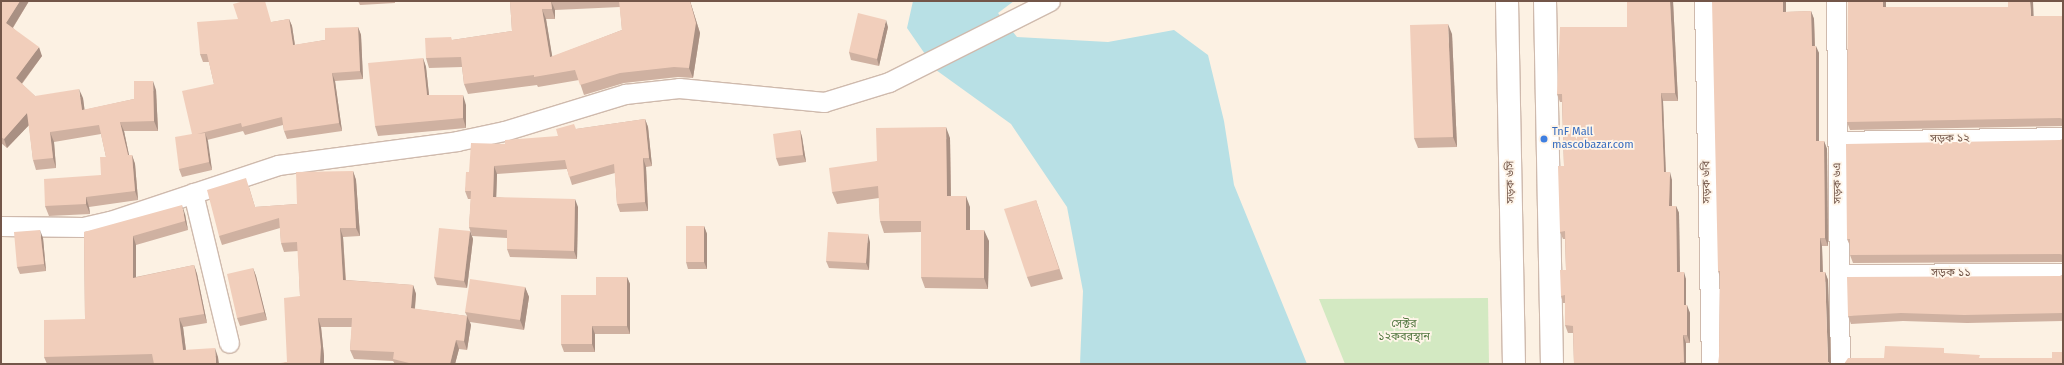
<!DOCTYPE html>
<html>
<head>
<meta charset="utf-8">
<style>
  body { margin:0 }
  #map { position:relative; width:2064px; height:365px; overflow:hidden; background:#fcf1e3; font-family:"Fira Sans","Noto Sans Bengali",sans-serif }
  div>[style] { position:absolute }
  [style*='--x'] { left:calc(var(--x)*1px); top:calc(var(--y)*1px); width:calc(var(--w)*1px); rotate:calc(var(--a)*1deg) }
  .green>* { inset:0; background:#d3e9c2 }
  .water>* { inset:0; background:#b8e0e5 }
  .roads { filter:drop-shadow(1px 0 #cfbaad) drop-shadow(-1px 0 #cfbaad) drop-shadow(0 1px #cfbaad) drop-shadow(0 -1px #cfbaad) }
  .minor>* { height:19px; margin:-9.5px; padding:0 9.5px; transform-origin:9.5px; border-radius:9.5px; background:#fff }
  .tertiary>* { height:22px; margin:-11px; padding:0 11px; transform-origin:11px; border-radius:11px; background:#fff }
  .wall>* { inset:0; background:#cfb1a1 }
  .shaded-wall>* { inset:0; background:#a99083 }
  .building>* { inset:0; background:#f1cebb }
  .dots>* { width:11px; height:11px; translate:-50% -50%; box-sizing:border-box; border:2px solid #fff5e9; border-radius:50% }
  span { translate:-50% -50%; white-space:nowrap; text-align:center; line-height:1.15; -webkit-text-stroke:3.5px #fff5e9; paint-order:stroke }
  .shop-label { font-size:11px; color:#366cbe }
  .left { translate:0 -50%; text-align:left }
  .street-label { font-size:11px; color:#735649 }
  .park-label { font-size:11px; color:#547842 }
  .frame { position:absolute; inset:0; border:2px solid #735649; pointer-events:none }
</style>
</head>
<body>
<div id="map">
  <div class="green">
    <i style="clip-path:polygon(1488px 298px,1489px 364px,1345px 364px,1319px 299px)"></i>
  </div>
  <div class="water">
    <i style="clip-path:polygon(913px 1px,1014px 1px,998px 13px,1017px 37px,1108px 42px,1174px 30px,1208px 55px,1224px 121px,1234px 185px,1307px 364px,1080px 364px,1083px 291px,1067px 207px,1011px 124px,936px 70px,907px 28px)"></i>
  </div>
  <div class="roads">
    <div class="minor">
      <i style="--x:1704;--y:1;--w:363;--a:88.9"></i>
      <i style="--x:1836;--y:1;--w:363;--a:89.4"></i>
      <i style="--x:1837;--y:141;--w:226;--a:-1"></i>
      <i style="--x:193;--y:193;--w:154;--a:76.5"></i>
      <i style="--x:1;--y:226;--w:82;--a:0.7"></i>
      <i style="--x:83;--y:227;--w:28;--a:-13"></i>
      <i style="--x:110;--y:221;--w:177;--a:-18.4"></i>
      <i style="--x:278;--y:165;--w:181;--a:-7.6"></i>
      <i style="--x:457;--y:141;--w:48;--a:-12"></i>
      <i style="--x:504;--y:131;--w:127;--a:-17"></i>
      <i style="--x:625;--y:94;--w:54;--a:-6.3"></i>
      <i style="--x:679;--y:88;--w:146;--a:5.5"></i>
      <i style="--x:824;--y:102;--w:68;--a:-17.1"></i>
      <i style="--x:889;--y:82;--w:180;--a:-26.7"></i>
      <i style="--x:1840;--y:274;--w:223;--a:-0.3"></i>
    </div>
    <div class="tertiary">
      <i style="--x:1507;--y:1;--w:363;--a:88.9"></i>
      <i style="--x:1545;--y:1;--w:363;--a:88.9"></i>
    </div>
  </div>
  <div class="wall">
    <i style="clip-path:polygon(1px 1px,29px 1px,13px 28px,42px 56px,22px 84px,35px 96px,83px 98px,84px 110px,134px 99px,156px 90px,158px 131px,124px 131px,129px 155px,132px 155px,135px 164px,138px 200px,89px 207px,90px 214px,49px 216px,45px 206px,101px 175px,106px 157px,101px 134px,54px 142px,56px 168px,36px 170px,33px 160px,29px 125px,7px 148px,1px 143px)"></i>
    <i style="clip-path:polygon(358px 1px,395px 1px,395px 3px,360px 5px)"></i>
    <i style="clip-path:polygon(evenodd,510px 1px,690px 1px,700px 33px,693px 78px,678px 77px,624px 83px,584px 95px,579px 80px,538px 87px,537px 85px,468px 94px,464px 84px,462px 67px,429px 68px,426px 58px,452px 40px,512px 31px,510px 1px,620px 7px,622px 30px,552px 57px,546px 19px,555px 19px,555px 10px,620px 7px)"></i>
    <i style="clip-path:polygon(1673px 1px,1678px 101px,1663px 101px,1666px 172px,1672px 180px,1672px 206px,1676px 206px,1679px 213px,1680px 272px,1686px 279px,1686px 305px,1690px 313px,1690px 343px,1686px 343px,1686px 364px,1574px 364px,1573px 333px,1568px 333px,1565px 325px,1565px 303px,1563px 303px,1561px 296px,1566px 270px,1565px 239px,1563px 239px,1560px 232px,1564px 166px,1562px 102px,1560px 102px,1557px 94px,1627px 27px)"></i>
    <i style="clip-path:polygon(1886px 7px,2033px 16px,2063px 16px,2063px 126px,1850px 130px,1847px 122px)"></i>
    <i style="clip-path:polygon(1811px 11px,1814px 19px,1815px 46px,1819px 53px,1819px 141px,1824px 141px,1827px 149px,1828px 246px,1822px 246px,1823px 272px,1825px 272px,1828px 280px,1719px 356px,1720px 277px,1718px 271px,1786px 12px)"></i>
    <i style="clip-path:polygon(289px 19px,292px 26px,295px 45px,325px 40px,358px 27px,361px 35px,363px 79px,335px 81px,342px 131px,287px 139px,284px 131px,283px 125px,245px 135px,243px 131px,207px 140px,212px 170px,182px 177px,179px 169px,192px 134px,214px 84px,209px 62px,203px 62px,200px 54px,272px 22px)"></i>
    <i style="clip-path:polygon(888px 27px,879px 66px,851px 60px,849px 52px)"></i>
    <i style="clip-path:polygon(1452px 34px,1457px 147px,1418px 148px,1414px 138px)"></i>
    <i style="clip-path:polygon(423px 58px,426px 67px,429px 95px,466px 105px,466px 128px,378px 136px,375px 126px)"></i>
    <i style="clip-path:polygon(645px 119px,648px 127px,652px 166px,646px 167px,648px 211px,620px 212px,617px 204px,615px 173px,572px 185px,567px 169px,497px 174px,496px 197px,578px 207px,577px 259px,510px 257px,507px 249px,507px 238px,472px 236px,469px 227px,471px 199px,468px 199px,465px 191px,469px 172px,558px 136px,576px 129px)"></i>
    <i style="clip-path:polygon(800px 130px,802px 137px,806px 162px,779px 166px,776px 158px)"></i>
    <i style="clip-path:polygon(950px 138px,951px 196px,970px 207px,970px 230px,989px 241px,988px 289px,925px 288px,921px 277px,921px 232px,884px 233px,880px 221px,879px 198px,837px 204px,832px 192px,877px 161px)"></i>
    <i style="clip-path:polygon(2063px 139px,2063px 262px,1853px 263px,1850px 255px,1850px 246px,1847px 239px)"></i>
    <i style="clip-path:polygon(353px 171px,356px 180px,360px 236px,343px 237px,346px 280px,413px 285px,416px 294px,415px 309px,467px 316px,465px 312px,525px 287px,529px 297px,524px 330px,470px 322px,471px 325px,467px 350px,459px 349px,455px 364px,395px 364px,393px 361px,354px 359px,350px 350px,352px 327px,321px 327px,324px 356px,324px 364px,280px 364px,287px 362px,300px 296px,298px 251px,284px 252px,281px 243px,280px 228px,222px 245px,219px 236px,249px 187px,255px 207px,297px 204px)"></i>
    <i style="clip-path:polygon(1036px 200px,1063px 279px,1031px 287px,1027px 277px)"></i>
    <i style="clip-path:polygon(185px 214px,188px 230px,136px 245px,136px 277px,194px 265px,197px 274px,207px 323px,183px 327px,186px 350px,218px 357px,154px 363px,125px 364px,47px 364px,44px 357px,85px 319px,84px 232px)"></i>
    <i style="clip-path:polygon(704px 226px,707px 234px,707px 269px,688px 269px,686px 262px)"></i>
    <i style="clip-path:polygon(470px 231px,473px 239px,467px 288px,437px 285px,434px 277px)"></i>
    <i style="clip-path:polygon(43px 238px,46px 271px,20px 274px,17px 267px)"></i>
    <i style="clip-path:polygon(870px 242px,869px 270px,829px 268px,826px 261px)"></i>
    <i style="clip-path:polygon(253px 268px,256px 276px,267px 320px,240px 326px,237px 318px)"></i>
    <i style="clip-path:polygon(2063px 275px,2063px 321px,1967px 323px,1903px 321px,1851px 324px,1848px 316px,2060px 276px)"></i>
    <i style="clip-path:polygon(627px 277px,630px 284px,630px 334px,595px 334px,595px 352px,564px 352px,561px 344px,596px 295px)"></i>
  </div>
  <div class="shaded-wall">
    <i style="clip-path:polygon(20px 1px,29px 1px,10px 32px,6px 23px)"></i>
    <i style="clip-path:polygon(551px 1px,555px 10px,555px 19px,552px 9px)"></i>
    <i style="clip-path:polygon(690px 1px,700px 33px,693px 78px,689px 68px)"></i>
    <i style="clip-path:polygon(1670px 1px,1673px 1px,1678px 101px,1675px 93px)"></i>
    <i style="clip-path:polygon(1783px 1px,1786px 1px,1786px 20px,1783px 12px)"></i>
    <i style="clip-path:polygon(1883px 1px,1886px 1px,1886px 15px,1883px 7px)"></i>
    <i style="clip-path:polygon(2030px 1px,2033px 1px,2034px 24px,2031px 16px)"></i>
    <i style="clip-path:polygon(542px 9px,546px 19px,554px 67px,550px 57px)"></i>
    <i style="clip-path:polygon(1811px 11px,1814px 19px,1815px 53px,1812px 46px)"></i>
    <i style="clip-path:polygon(289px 19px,292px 26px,296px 53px,293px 45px)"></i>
    <i style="clip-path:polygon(886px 20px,888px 27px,879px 66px,877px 59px)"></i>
    <i style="clip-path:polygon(1448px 24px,1452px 34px,1457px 147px,1453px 137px)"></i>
    <i style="clip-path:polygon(358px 27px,361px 35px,363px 79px,360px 71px)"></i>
    <i style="clip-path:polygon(1816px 46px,1819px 53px,1819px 149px,1816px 141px)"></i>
    <i style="clip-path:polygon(39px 47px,42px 56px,19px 87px,16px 78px)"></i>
    <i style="clip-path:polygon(423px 58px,426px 67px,430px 105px,427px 95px)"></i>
    <i style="clip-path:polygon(332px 73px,335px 81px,342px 131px,339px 123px)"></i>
    <i style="clip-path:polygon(153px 81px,156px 90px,158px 131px,154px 121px)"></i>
    <i style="clip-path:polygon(79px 89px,83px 98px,86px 120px,82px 110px)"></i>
    <i style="clip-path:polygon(1661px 93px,1663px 101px,1666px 180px,1664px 172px)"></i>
    <i style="clip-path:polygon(463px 95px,466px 105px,466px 128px,463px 118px)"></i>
    <i style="clip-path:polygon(27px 113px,31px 123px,7px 148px,4px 139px)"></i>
    <i style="clip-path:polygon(645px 119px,648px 127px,652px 166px,649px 158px)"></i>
    <i style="clip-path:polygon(120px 122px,124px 131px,131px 165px,128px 155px)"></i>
    <i style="clip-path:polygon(946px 127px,950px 138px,951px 207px,947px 196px)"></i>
    <i style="clip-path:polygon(800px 130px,802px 137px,806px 162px,803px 155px)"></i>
    <i style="clip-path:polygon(50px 132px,54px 142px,56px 168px,53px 158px)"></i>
    <i style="clip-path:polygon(205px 133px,208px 141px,212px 170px,209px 162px)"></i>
    <i style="clip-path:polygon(1824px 141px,1827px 149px,1828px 246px,1825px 238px)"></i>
    <i style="clip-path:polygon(132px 155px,135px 164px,138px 200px,135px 191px)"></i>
    <i style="clip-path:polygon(643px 158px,646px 167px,648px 211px,645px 202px)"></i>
    <i style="clip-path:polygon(494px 166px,497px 174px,496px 205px,493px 197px)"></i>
    <i style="clip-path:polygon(353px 171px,356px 180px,360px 236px,356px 228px)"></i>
    <i style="clip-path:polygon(1670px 172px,1672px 180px,1672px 214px,1669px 206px)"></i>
    <i style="clip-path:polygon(966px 196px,970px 207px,970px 241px,966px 230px)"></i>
    <i style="clip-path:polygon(86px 197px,89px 207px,90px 214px,86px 204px)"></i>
    <i style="clip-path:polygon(575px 199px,578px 207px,577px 259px,574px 251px)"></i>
    <i style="clip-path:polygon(182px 205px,185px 214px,188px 230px,185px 221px)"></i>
    <i style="clip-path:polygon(1676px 206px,1679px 213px,1680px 279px,1677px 272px)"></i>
    <i style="clip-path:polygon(704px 226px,707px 234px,707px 269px,704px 262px)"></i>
    <i style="clip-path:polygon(340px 228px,343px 237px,346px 289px,343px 280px)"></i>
    <i style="clip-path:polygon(40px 230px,43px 238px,46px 271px,44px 264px)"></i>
    <i style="clip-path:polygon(984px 230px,989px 241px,988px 289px,984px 278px)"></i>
    <i style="clip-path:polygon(470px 231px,473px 239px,467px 288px,464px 281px)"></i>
    <i style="clip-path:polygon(868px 234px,870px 242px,869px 270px,866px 263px)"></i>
    <i style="clip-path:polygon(133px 236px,136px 245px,136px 287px,133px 278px)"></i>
    <i style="clip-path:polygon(1820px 238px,1822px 246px,1823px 280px,1820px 272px)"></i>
    <i style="clip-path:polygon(194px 265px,197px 274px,207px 323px,204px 314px)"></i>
    <i style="clip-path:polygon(253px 268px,256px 276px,267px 320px,264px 312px)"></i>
    <i style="clip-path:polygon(1684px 272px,1686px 279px,1686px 313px,1684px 305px)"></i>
    <i style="clip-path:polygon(1825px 272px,1828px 280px,1831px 364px,1828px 362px)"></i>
    <i style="clip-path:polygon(627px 277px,630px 284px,630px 334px,627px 326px)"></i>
    <i style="clip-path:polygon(413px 285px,416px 294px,414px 317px,411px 308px)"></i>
    <i style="clip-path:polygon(525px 287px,529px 297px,524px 330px,520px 320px)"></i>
    <i style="clip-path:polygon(1687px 305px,1690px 313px,1690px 343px,1687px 335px)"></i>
    <i style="clip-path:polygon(467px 316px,471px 325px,467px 350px,464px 341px)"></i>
    <i style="clip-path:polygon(179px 318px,183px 327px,187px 359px,183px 350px)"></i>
    <i style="clip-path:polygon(318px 318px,321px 327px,324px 356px,324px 364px,320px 364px)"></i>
    <i style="clip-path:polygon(592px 326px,595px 334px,595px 352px,592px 344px)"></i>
    <i style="clip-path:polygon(1683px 335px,1686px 343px,1686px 364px,1684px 364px,1684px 362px)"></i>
    <i style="clip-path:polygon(456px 340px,459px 349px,455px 364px,450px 364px)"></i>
    <i style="clip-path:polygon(215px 348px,218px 357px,219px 364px,216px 364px)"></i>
  </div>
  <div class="building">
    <i style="clip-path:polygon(1px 1px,20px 1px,6px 23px,39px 47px,16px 78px,35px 96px,79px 89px,82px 110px,134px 99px,134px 81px,153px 81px,154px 121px,120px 122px,128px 155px,132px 155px,135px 191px,86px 197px,86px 204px,45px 206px,44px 179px,101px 175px,100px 157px,106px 157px,99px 125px,50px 132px,53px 158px,33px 160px,27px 113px,4px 139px,1px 137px)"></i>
    <i style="clip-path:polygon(244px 1px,265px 1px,271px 22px,289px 19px,293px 45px,325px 40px,325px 28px,358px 27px,360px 71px,332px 73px,339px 123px,284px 131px,282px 117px,242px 127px,241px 123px,197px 134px,205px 133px,209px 162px,179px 169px,175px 137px,192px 134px,182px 91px,214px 84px,207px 54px,200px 54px,197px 22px,238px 19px,233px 4px)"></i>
    <i style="clip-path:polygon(510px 1px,551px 1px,552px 9px,542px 9px,550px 57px,622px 30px,619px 1px,690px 1px,696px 23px,689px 68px,674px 67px,620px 73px,580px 85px,575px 70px,534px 77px,534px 75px,464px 84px,461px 57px,426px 58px,425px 38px,451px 37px,452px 40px,512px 31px)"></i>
    <i style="clip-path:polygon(1627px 1px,1670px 1px,1675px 93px,1661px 93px,1664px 172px,1670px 172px,1669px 206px,1676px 206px,1677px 272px,1684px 272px,1684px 305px,1687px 305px,1687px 335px,1683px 335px,1684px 362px,1680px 362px,1680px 364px,1574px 364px,1573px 326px,1565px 325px,1565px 295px,1561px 296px,1560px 270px,1566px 270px,1565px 231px,1560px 232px,1558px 166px,1564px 166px,1562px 94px,1557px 94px,1560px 27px,1627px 27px)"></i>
    <i style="clip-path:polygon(1712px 1px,1783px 1px,1783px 12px,1811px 11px,1812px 46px,1816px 46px,1816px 141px,1824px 141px,1825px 238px,1820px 238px,1820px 272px,1825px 272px,1828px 362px,1831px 364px,1718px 364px,1719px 356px,1720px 271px,1718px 271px)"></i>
    <i style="clip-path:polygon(1848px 1px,1883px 1px,1883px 7px,2008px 7px,2008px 1px,2030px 1px,2031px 16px,2063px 16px,2063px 119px,2060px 118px,1847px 122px)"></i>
    <i style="clip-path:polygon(858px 13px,886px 20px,877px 59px,849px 52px)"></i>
    <i style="clip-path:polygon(1448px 24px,1453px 137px,1414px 138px,1410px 25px)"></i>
    <i style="clip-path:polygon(423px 58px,427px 95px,463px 95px,463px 118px,375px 126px,368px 63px)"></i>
    <i style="clip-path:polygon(645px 119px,649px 158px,643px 158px,645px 202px,617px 204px,614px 164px,569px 177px,565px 160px,494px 166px,493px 197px,575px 199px,574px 251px,507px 249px,507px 230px,469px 227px,471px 191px,465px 191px,466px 172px,469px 172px,471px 143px,505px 144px,505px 140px,558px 136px,556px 129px,574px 124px,576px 129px)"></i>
    <i style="clip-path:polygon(946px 127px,947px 196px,966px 196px,966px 230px,984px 230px,984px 278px,921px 277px,921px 221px,880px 221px,878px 186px,832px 192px,829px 168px,877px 161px,876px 128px)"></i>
    <i style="clip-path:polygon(800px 130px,803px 155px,776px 158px,773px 134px)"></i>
    <i style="clip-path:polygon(2063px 139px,2063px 255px,2060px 254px,1850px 255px,1850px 239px,1847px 239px,1846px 144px,2060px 140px)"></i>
    <i style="clip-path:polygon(353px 171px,356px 228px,340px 228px,343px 280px,413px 285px,411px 308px,467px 316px,464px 341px,456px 340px,450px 364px,413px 364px,393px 359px,394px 352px,350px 350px,352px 318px,318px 318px,321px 347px,320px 364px,280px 364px,280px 363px,287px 362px,284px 298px,300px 296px,297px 242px,281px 243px,279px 218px,219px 236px,207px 190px,246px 178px,255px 207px,297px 204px,296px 172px)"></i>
    <i style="clip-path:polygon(1036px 200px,1059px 269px,1027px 277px,1004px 209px)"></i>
    <i style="clip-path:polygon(182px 205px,185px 221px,133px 236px,133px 278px,194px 265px,204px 314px,179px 318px,183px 350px,215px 348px,216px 364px,154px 364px,152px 354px,44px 357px,44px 320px,85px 319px,84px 232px)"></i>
    <i style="clip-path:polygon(686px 226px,704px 226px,704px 262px,686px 262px)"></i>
    <i style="clip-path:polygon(439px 228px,470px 231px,464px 281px,434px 277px)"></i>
    <i style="clip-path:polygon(40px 230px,44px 264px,17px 267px,14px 232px)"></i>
    <i style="clip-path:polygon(828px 232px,868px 234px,866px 263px,826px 261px)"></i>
    <i style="clip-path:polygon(253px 268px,264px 312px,237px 318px,227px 274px)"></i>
    <i style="clip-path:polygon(2063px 275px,2063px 313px,1964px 315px,1901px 313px,1848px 316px,1847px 277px,2060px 276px)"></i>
    <i style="clip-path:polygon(596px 277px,627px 277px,627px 326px,592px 326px,592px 344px,561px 344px,561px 295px,596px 295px)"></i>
    <i style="clip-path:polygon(470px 279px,525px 287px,520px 320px,465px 312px)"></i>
    <i style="clip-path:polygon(1885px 346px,1944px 348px,1944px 353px,1980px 355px,1979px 358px,2052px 358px,2052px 352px,2063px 352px,2063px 364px,1844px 364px,1848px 358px,1884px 358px)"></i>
  </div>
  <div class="dots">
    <i style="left:1544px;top:139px;background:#3f7fe0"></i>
  </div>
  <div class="shop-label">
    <span class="left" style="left:1552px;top:139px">TnF Mall<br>mascobazar.com</span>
  </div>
  <div class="street-label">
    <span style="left:1950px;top:139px;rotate:-1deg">সড়ক ১২</span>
    <span style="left:1511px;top:182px;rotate:-91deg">সড়ক ৬সি</span>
    <span style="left:1707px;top:182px;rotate:-91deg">সড়ক ৬বি</span>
    <span style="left:1838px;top:183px;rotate:-91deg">সড়ক ৬এ</span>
    <span style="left:1951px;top:273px">সড়ক ১১</span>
  </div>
  <div class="park-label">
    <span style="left:1404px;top:331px">সেক্টর<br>১২কবরস্থান</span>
  </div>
  <div class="frame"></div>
</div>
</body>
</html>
